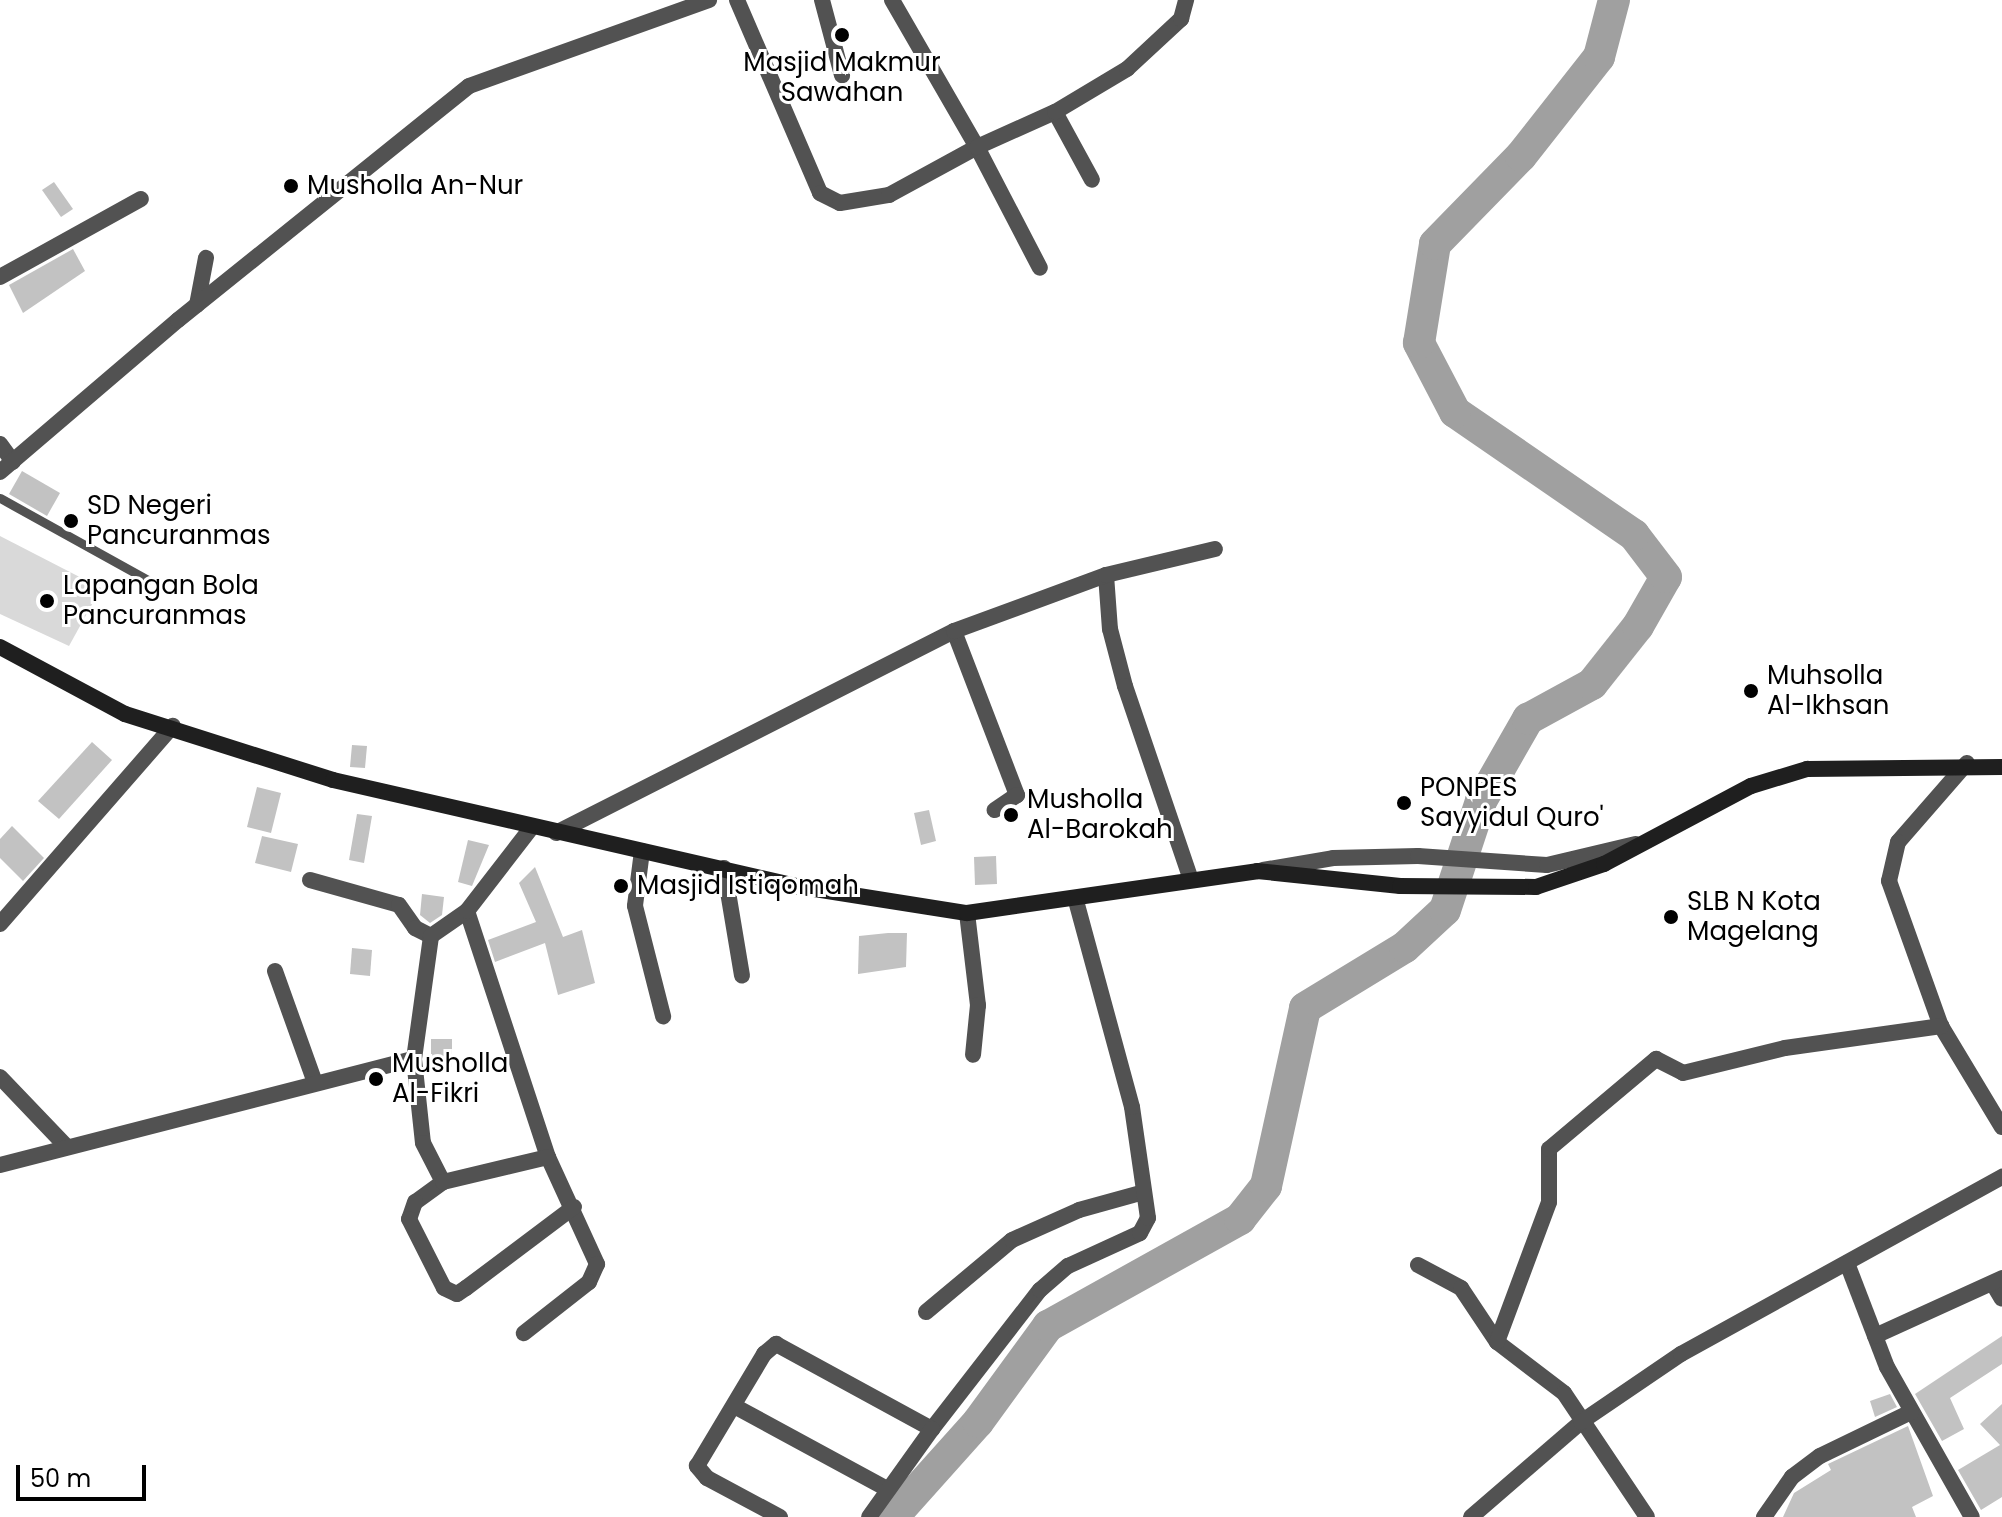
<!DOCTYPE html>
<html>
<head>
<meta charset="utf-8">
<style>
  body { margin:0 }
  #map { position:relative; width:2002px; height:1517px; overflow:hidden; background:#fff; font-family:Poppins,sans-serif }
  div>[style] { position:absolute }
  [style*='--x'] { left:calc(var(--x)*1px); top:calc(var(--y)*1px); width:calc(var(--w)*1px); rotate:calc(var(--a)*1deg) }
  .green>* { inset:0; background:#d9d9d9 }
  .river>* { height:32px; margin:-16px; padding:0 16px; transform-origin:16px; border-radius:16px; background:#a0a0a0 }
  .building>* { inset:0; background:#c2c2c2 }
  .lane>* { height:9px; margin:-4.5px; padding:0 4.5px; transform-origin:4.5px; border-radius:4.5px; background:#525252 }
  .street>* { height:16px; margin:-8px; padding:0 8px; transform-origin:8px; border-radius:8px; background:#525252 }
  .secondary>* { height:16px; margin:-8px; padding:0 8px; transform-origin:8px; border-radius:8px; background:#1f1f1f }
  .dots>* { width:22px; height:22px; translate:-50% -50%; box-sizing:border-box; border:4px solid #fff; border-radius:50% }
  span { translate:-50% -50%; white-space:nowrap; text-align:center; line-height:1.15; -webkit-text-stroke:6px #fff; paint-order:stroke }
  .poi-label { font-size:26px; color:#000 }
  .left { translate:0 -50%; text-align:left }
  .scale { position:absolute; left:16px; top:1465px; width:130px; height:36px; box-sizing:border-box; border:4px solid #000; border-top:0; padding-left:10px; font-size:24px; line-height:28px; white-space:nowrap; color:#000; -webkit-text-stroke:6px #fff; paint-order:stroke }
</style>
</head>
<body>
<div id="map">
  <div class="green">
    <i style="clip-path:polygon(0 536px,101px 588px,69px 646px,0 614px)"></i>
  </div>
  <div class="river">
    <i style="--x:893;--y:1517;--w:127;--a:-48.2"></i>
    <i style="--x:978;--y:1422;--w:119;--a:-53.9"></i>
    <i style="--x:1048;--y:1326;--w:220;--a:-29.1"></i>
    <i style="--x:1240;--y:1219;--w:42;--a:-51.8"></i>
    <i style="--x:1266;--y:1186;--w:182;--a:-77.6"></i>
    <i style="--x:1305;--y:1008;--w:117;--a:-31.4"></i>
    <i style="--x:1405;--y:947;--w:54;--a:-42.8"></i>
    <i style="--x:1445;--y:910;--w:115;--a:-71.7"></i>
    <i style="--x:1481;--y:801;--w:95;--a:-60.2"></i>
    <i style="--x:1528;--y:719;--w:73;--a:-28.7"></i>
    <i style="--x:1592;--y:684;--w:74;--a:-51.6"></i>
    <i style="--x:1638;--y:626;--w:56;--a:-60.3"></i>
    <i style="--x:1666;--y:577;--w:53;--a:-127.3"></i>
    <i style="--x:1634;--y:535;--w:217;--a:-145.5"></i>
    <i style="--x:1455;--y:412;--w:78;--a:-117.6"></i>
    <i style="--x:1419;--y:343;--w:100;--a:-80.8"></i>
    <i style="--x:1435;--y:244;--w:123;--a:-45.7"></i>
    <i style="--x:1521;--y:156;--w:126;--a:-51.8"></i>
    <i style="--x:1599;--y:57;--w:59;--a:-75.3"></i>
  </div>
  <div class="building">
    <i style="clip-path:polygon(54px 182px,73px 209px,61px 217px,42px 190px)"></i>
    <i style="clip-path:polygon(73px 249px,85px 271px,23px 313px,9px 285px)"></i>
    <i style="clip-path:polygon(22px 471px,60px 493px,47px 516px,9px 494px)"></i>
    <i style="clip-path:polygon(92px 742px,112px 760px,59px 819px,38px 801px)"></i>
    <i style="clip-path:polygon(352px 745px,367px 746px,365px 768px,350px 767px)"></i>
    <i style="clip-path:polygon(257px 787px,281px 793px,271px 833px,247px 827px)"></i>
    <i style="clip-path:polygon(929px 810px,936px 841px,921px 845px,914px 813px)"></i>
    <i style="clip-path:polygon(357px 814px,372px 816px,364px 863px,349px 860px)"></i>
    <i style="clip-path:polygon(12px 826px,44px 858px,23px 881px,0 858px,0 839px)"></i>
    <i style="clip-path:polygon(262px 836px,298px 844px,291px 872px,255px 863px)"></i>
    <i style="clip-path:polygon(468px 840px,489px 845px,472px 886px,458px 882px)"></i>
    <i style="clip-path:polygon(996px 856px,997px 884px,975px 885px,974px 857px)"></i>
    <i style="clip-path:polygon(535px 867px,563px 937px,582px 930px,595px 983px,558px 995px,545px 943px,495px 962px,488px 940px,536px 922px,519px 883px)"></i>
    <i style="clip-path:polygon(422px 894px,444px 897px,442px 915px,430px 923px,420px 915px)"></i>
    <i style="clip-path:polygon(888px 933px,907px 933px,906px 967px,858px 974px,859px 936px)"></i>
    <i style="clip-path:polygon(352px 948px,372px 950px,370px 976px,350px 974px)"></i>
    <i style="clip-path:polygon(431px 1039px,452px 1039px,452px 1067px,431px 1067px)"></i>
    <i style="clip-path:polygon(2002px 1336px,2002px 1364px,1950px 1398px,1964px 1429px,1942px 1441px,1915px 1394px)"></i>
    <i style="clip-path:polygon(1890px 1394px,1897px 1407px,1875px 1417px,1870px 1401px)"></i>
    <i style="clip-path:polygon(2002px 1404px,2002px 1497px,1981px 1510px,1958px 1470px,2000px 1445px,1980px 1424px)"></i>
    <i style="clip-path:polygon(1908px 1426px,1933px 1496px,1912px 1507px,1916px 1517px,1783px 1517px,1794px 1493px,1831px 1470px,1828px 1464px)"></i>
  </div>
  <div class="lane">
    <i style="--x:0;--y:498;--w:169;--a:29"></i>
  </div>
  <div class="street">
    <i style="--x:737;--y:0;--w:210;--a:66.7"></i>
    <i style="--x:820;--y:193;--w:22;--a:27"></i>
    <i style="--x:840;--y:203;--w:50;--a:-9.3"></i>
    <i style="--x:889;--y:195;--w:100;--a:-28.6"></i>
    <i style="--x:977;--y:147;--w:136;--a:62.5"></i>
    <i style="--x:822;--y:0;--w:78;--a:75.1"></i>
    <i style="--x:892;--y:0;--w:170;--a:60"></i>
    <i style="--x:977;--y:147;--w:85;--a:-24.2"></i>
    <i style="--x:1055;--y:112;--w:77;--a:61.4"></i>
    <i style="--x:1055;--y:112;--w:84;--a:-30.8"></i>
    <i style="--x:1127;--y:69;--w:74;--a:-42.8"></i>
    <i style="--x:1181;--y:19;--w:20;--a:-75"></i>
    <i style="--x:0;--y:277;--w:161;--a:-29"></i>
    <i style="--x:197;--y:305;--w:48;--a:-79.2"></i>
    <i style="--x:0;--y:444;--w:22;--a:54"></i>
    <i style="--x:0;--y:472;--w:234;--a:-40.5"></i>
    <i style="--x:178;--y:320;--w:373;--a:-38.8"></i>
    <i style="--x:469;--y:86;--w:255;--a:-19.7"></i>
    <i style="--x:1106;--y:575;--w:54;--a:85.8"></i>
    <i style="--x:1110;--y:629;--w:59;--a:75.3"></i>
    <i style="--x:1125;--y:686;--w:202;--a:71.2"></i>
    <i style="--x:954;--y:631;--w:176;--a:69"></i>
    <i style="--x:1017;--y:795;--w:27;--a:146"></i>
    <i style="--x:1967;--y:763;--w:105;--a:131.1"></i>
    <i style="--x:1898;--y:842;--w:40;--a:103"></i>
    <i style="--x:1889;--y:881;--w:154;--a:70.3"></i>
    <i style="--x:1941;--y:1026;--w:118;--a:58.9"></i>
    <i style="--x:556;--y:833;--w:446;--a:-26.9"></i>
    <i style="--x:954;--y:631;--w:162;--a:-20.2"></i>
    <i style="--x:1106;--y:575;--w:112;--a:-13.4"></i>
    <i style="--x:642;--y:851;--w:55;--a:97.3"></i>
    <i style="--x:635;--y:906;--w:114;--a:75.7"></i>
    <i style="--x:724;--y:868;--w:109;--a:80.5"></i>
    <i style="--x:1263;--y:870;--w:71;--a:-9.7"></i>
    <i style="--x:1333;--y:858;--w:85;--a:-1.3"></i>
    <i style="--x:1418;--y:856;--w:129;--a:4"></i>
    <i style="--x:1547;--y:865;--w:91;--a:-13.3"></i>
    <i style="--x:310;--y:880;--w:92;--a:15.7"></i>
    <i style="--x:399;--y:905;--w:28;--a:55"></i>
    <i style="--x:415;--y:928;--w:18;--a:27"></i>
    <i style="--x:467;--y:911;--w:259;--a:71.8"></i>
    <i style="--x:548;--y:1157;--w:118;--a:65.4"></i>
    <i style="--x:597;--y:1264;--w:20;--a:114"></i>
    <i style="--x:589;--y:1282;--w:83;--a:141.9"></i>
    <i style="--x:967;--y:913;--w:93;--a:83.2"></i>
    <i style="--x:978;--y:1005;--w:50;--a:95.7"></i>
    <i style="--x:0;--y:924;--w:263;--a:-48.9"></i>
    <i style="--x:275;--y:971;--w:119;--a:70.3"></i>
    <i style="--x:414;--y:1059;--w:84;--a:83.9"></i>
    <i style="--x:423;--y:1143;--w:44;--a:62.9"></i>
    <i style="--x:443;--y:1182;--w:34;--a:144"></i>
    <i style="--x:415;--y:1202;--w:18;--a:109"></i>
    <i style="--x:409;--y:1219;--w:77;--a:63.1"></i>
    <i style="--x:444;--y:1288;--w:14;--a:25"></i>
    <i style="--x:457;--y:1294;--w:11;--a:-34"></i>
    <i style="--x:466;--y:1288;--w:135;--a:-36.9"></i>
    <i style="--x:0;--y:1077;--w:97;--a:46.3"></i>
    <i style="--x:0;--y:1165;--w:427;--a:-14.4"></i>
    <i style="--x:414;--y:1059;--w:124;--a:-82.1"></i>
    <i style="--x:431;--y:936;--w:44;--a:-34.8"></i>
    <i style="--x:467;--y:911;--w:106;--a:-52.3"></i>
    <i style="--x:443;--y:1182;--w:108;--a:-13.4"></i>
    <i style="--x:1847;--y:1263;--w:111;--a:69"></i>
    <i style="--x:1887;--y:1367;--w:172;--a:60.5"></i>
    <i style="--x:1418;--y:1265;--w:49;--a:28.1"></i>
    <i style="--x:1461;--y:1288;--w:65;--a:56.3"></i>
    <i style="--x:1497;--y:1342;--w:84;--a:37.3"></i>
    <i style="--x:1564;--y:1393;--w:149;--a:56.2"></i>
    <i style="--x:1993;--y:1284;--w:17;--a:59"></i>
    <i style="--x:926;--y:1312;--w:112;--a:-39.9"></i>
    <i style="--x:1012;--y:1240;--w:73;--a:-24.1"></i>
    <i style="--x:1079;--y:1210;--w:67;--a:-15.5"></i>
    <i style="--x:1875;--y:1336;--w:140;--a:-24.5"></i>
    <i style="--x:1497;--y:1342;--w:149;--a:-69.6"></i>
    <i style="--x:1549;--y:1202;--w:53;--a:-90"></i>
    <i style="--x:1549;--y:1149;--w:140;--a:-40.1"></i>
    <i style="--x:1656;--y:1059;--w:30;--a:27"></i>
    <i style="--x:1683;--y:1073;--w:105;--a:-13.8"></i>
    <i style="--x:1785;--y:1048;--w:158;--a:-8"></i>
    <i style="--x:736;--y:1407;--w:172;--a:28.5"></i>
    <i style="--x:932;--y:1429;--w:176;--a:-52.2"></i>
    <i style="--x:1040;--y:1290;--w:37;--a:-41"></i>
    <i style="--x:1068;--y:1266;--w:79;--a:-24.6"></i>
    <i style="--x:1140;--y:1233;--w:17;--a:-62"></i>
    <i style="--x:1148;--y:1218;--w:112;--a:-98.2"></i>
    <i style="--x:1132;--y:1107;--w:213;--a:-105.2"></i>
    <i style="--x:780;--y:1517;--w:83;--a:-151.9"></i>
    <i style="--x:707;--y:1478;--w:16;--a:-130"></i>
    <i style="--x:697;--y:1466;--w:131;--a:-59.1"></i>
    <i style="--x:764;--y:1354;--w:16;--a:-40"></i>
    <i style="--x:776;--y:1344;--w:178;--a:28.6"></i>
    <i style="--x:932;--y:1429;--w:108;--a:125.6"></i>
    <i style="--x:1471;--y:1517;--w:145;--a:-40.8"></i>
    <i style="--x:1581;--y:1422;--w:121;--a:-34.2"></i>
    <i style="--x:1681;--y:1354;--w:367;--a:-28.9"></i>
    <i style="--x:1764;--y:1517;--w:49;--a:-55"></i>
    <i style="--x:1792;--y:1477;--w:35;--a:-37"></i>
    <i style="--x:1820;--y:1456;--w:101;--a:-25.8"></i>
  </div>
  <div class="secondary">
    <i style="--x:0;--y:647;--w:142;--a:28.2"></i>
    <i style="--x:125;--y:714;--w:218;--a:17.6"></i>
    <i style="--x:333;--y:780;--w:481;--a:12.9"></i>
    <i style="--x:802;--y:887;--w:167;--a:9"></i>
    <i style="--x:967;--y:913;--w:293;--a:-8.2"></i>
    <i style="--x:1257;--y:871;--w:144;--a:6"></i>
    <i style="--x:1400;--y:886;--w:136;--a:0.4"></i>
    <i style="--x:1536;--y:887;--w:72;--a:-18.7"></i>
    <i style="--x:1604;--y:864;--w:166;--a:-28"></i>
    <i style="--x:1751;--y:786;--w:59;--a:-16.9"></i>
    <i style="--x:1807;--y:769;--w:195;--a:-0.6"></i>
  </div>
  <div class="dots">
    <i style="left:842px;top:35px;background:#000"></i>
    <i style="left:291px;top:186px;background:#000"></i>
    <i style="left:71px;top:521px;background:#000"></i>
    <i style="left:47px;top:601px;background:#000"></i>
    <i style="left:1751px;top:691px;background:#000"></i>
    <i style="left:1404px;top:803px;background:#000"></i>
    <i style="left:1011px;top:815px;background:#000"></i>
    <i style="left:621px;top:886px;background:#000"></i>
    <i style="left:1671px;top:917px;background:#000"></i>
    <i style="left:376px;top:1079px;background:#000"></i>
  </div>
  <div class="poi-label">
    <span style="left:842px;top:78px">Masjid Makmur<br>Sawahan</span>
    <span class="left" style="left:307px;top:186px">Musholla An-Nur</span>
    <span class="left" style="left:87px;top:521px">SD Negeri<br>Pancuranmas</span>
    <span class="left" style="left:63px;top:601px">Lapangan Bola<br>Pancuranmas</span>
    <span class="left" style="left:1767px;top:691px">Muhsolla<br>Al-Ikhsan</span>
    <span class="left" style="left:1420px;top:803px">PONPES<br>Sayyidul Quro'</span>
    <span class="left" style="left:1027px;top:815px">Musholla<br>Al-Barokah</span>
    <span class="left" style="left:637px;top:886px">Masjid Istiqomah</span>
    <span class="left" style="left:1687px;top:917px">SLB N Kota<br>Magelang</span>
    <span class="left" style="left:392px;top:1079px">Musholla<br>Al-Fikri</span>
  </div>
  <div class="scale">50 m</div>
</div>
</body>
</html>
